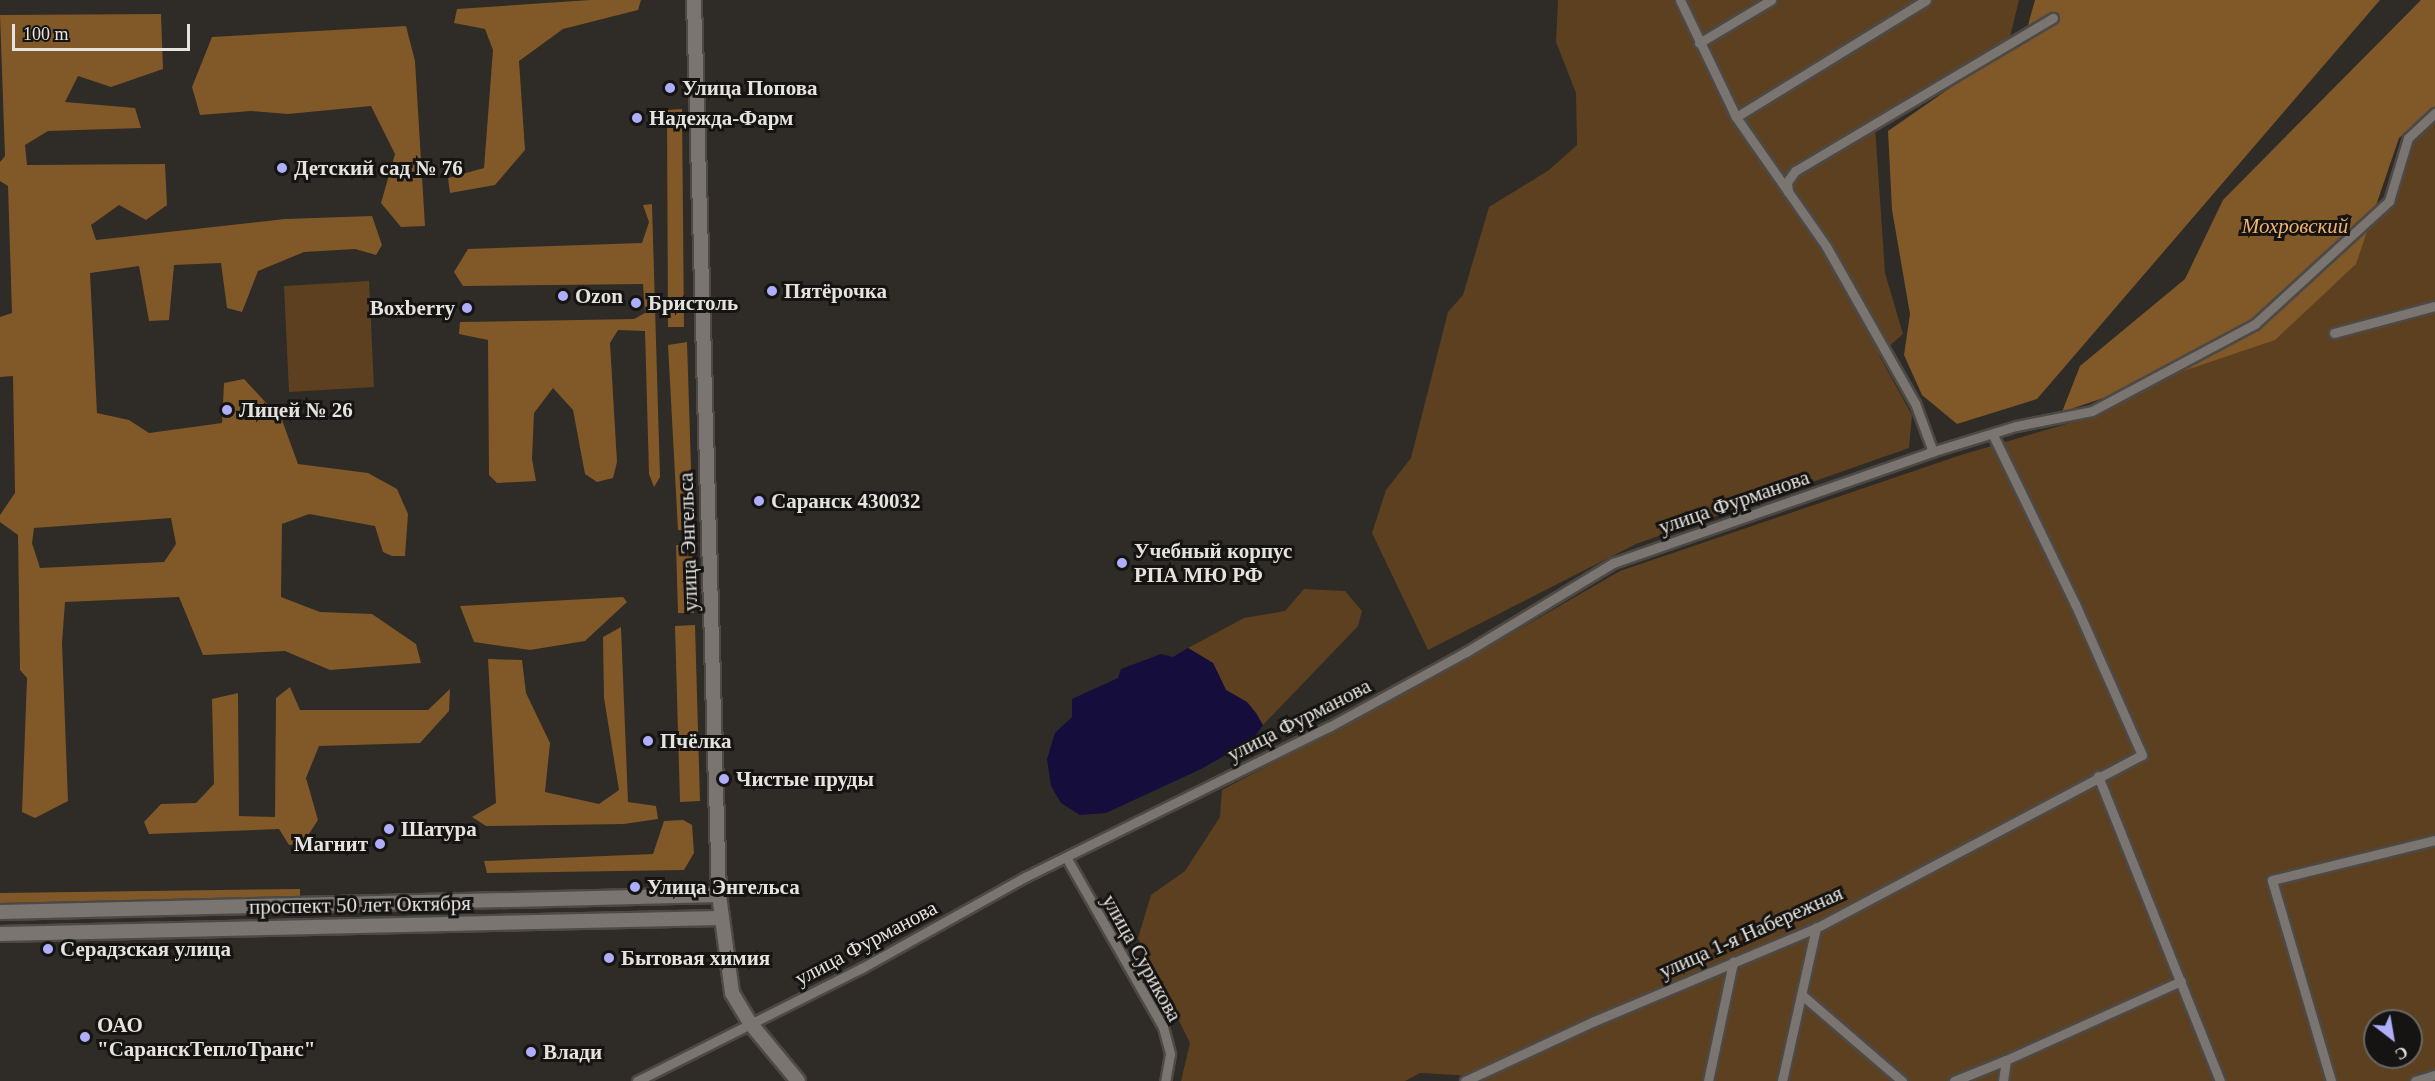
<!DOCTYPE html>
<html>
<head>
<meta charset="utf-8">
<style>
  body { margin:0 }
  #map { position:relative; width:2435px; height:1081px; overflow:hidden; background:#2f2b26; font-family:Georgia,serif }
  div>[style] { position:absolute }
  [style*='--x'] { left:calc(var(--x)*1px); top:calc(var(--y)*1px); width:calc(var(--w)*1px); rotate:calc(var(--a)*1deg) }
  .green>* { inset:0; background:#5c4020 }
  .forest>* { inset:0; background:#815827 }
  .water>* { inset:0; background:#150d3b }
  .roads { filter:drop-shadow(2px 0 #4d4945) drop-shadow(-2px 0 #4d4945) drop-shadow(0 2px #4d4945) drop-shadow(0 -2px #4d4945) }
  .minor>* { height:9px; margin:-4.5px; padding:0 4.5px; transform-origin:4.5px; border-radius:4.5px; background:#7a7570 }
  .secondary>* { height:14px; margin:-7px; padding:0 7px; transform-origin:7px; border-radius:7px; background:#7a7570 }
  .dots>* { width:16px; height:16px; translate:-50% -50%; box-sizing:border-box; border:3px solid #161412; border-radius:50% }
  span { translate:-50% -50%; white-space:nowrap; text-align:center; line-height:1.15; -webkit-text-stroke:6px #161412; paint-order:stroke }
  .poi-label { font-size:21px; color:#e5e3e0; font-weight:700 }
  .left { translate:0 -50%; text-align:left }
  .right { translate:-100% -50%; text-align:right }
  .park-label { font-size:21px; color:#f2b36d; font-style:italic }
  .street-label { font-size:21px; color:#e5e3e0 }
  .north { position:absolute; left:2363px; top:1009px; width:60px; height:60px; box-sizing:border-box; background:#161412; border:2px solid #696764; border-radius:50%; rotate:149deg; font-size:16px; font-weight:700; line-height:24px; text-align:center; color:#e5e3e0 }
  .north::after { content:''; display:block; margin:auto; width:21px; height:27px; background:#aeaefa; clip-path:polygon(50% 0,100% 100%,50% 72%,0 100%) }
  .scale { position:absolute; left:12px; top:24px; width:178px; height:27px; box-sizing:border-box; border:3px solid #e5e3e0; border-top:0; padding-left:8px; font-size:18px; line-height:21px; white-space:nowrap; color:#e5e3e0; -webkit-text-stroke:4px #161412; paint-order:stroke }
</style>
</head>
<body>
<div id="map">
  <div class="green">
    <i style="clip-path:polygon(1558px 0,2019px 0,2010px 37px,1875px 126px,1885px 273px,1903px 334px,1879px 355px,1912px 415px,1909px 448px,1636px 544px,1428px 650px,1372px 533px,1386px 490px,1411px 458px,1448px 312px,1463px 295px,1489px 207px,1549px 170px,1577px 145px,1576px 93px,1556px 42px)"></i>
    <i style="clip-path:polygon(evenodd,2435px 113px,2435px 1081px,1477px 1081px,1475px 1076px,1420px 1073px,1405px 1081px,1181px 1081px,1190px 1043px,1138px 938px,1151px 895px,1185px 871px,1220px 817px,1222px 790px,1440px 675px,1620px 571px,1961px 455px,2083px 419px,2389px 202px,2408px 138px,2435px 113px,2375px 1021px,2411px 1021px,2411px 1057px,2375px 1057px,2375px 1021px)"></i>
    <i style="clip-path:polygon(369px 281px,374px 387px,289px 392px,284px 286px)"></i>
    <i style="clip-path:polygon(1304px 589px,1345px 591px,1362px 611px,1358px 626px,1263px 725px,1247px 702px,1226px 690px,1213px 663px,1188px 648px,1244px 618px,1285px 611px)"></i>
  </div>
  <div class="forest">
    <i style="clip-path:polygon(590px 0,641px 0,638px 10px,563px 29px,519px 61px,525px 150px,495px 185px,450px 193px,448px 178px,484px 168px,493px 50px,485px 29px,454px 23px,457px 9px)"></i>
    <i style="clip-path:polygon(2035px 0,2380px 0,2037px 399px,1957px 424px,1922px 395px,1904px 355px,1910px 314px,1892px 210px,1888px 131px,2025px 36px)"></i>
    <i style="clip-path:polygon(2421px 0,2435px 0,2435px 108px,2399px 138px,2356px 264px,2275px 340px,2062px 412px,2080px 366px,2185px 279px,2223px 200px)"></i>
    <i style="clip-path:polygon(evenodd,161px 14px,163px 69px,111px 87px,78px 76px,65px 102px,135px 108px,141px 128px,48px 131px,25px 145px,27px 165px,165px 164px,167px 205px,146px 220px,119px 205px,91px 225px,96px 240px,285px 219px,372px 216px,382px 245px,376px 255px,355px 249px,304px 252px,258px 271px,242px 312px,227px 308px,221px 263px,174px 265px,169px 320px,149px 321px,139px 266px,90px 273px,97px 413px,129px 420px,149px 433px,222px 423px,224px 383px,244px 379px,282px 420px,298px 464px,368px 473px,397px 489px,408px 514px,405px 556px,392px 556px,383px 552px,375px 526px,309px 514px,282px 524px,281px 597px,320px 612px,372px 614px,416px 644px,421px 663px,330px 670px,285px 651px,203px 655px,179px 597px,65px 602px,62px 643px,68px 801px,35px 818px,22px 812px,27px 678px,20px 670px,18px 535px,0 522px,0 515px,15px 493px,13px 376px,0 377px,0 317px,12px 313px,8px 186px,0 181px,0 162px,5px 156px,0 15px,161px 14px,171px 518px,176px 544px,164px 562px,40px 568px,32px 543px,34px 528px,171px 518px)"></i>
    <i style="clip-path:polygon(406px 26px,415px 61px,425px 226px,401px 227px,381px 203px,395px 154px,371px 106px,288px 114px,251px 111px,200px 115px,192px 87px,212px 37px)"></i>
    <i style="clip-path:polygon(682px 109px,684px 327px,668px 327px,667px 110px)"></i>
    <i style="clip-path:polygon(652px 204px,660px 477px,654px 487px,649px 474px,645px 331px,618px 330px,610px 343px,617px 462px,613px 478px,597px 482px,585px 474px,573px 410px,553px 388px,534px 413px,532px 459px,536px 481px,497px 483px,489px 475px,488px 340px,459px 334px,460px 322px,634px 319px,645px 313px,643px 284px,463px 286px,454px 272px,468px 249px,642px 243px,649px 222px,643px 205px)"></i>
    <i style="clip-path:polygon(687px 342px,693px 531px,678px 530px,668px 345px)"></i>
    <i style="clip-path:polygon(676px 545px,692px 545px,694px 613px,678px 613px)"></i>
    <i style="clip-path:polygon(623px 597px,627px 602px,585px 641px,530px 650px,474px 642px,460px 606px)"></i>
    <i style="clip-path:polygon(695px 625px,700px 801px,680px 802px,675px 626px)"></i>
    <i style="clip-path:polygon(621px 627px,628px 802px,656px 806px,658px 819px,624px 824px,486px 826px,472px 817px,496px 803px,488px 659px,522px 660px,526px 693px,550px 743px,545px 792px,599px 804px,619px 790px,604px 698px,603px 637px)"></i>
    <i style="clip-path:polygon(290px 687px,300px 710px,428px 710px,450px 689px,449px 711px,420px 743px,319px 746px,306px 778px,318px 820px,303px 843px,289px 845px,279px 829px,149px 834px,144px 822px,161px 804px,196px 803px,214px 784px,212px 699px,238px 693px,239px 816px,275px 817px,276px 698px)"></i>
    <i style="clip-path:polygon(683px 820px,692px 825px,694px 853px,684px 870px,487px 873px,484px 861px,653px 854px,664px 821px)"></i>
    <i style="clip-path:polygon(300px 889px,300px 901px,0 905px,0 893px)"></i>
  </div>
  <div class="water">
    <i style="clip-path:polygon(1188px 648px,1213px 663px,1226px 690px,1247px 702px,1256px 713px,1263px 725px,1252px 740px,1201px 769px,1106px 813px,1080px 815px,1061px 803px,1051px 786px,1047px 759px,1055px 733px,1072px 717px,1072px 699px,1118px 678px,1121px 669px,1161px 654px,1173px 657px)"></i>
  </div>
  <div class="roads">
    <div class="minor">
      <i style="--x:1680;--y:0;--w:130;--a:64.4"></i>
      <i style="--x:1736;--y:117;--w:157;--a:55.1"></i>
      <i style="--x:1826;--y:246;--w:180;--a:60.5"></i>
      <i style="--x:1915;--y:403;--w:52;--a:69.8"></i>
      <i style="--x:1699;--y:43;--w:84;--a:-30.8"></i>
      <i style="--x:1736;--y:117;--w:223;--a:-31.6"></i>
      <i style="--x:1788;--y:192;--w:10;--a:-96"></i>
      <i style="--x:1787;--y:182;--w:14;--a:-54"></i>
      <i style="--x:1795;--y:171;--w:300;--a:-30.7"></i>
      <i style="--x:2334;--y:333;--w:105;--a:-15"></i>
      <i style="--x:2098;--y:776;--w:328;--a:68.2"></i>
      <i style="--x:1066;--y:857;--w:196;--a:60.3"></i>
      <i style="--x:1163;--y:1027;--w:28;--a:75"></i>
      <i style="--x:1170;--y:1054;--w:27;--a:100"></i>
      <i style="--x:1802;--y:995;--w:132;--a:40.7"></i>
      <i style="--x:637;--y:1081;--w:252;--a:-26.7"></i>
      <i style="--x:862;--y:968;--w:187;--a:-29.2"></i>
      <i style="--x:1025;--y:877;--w:339;--a:-26.3"></i>
      <i style="--x:1329;--y:727;--w:156;--a:-28.7"></i>
      <i style="--x:1466;--y:652;--w:172;--a:-31.2"></i>
      <i style="--x:1613;--y:563;--w:334;--a:-19.2"></i>
      <i style="--x:1928;--y:453;--w:92;--a:-17.1"></i>
      <i style="--x:2016;--y:426;--w:77;--a:-11.2"></i>
      <i style="--x:2092;--y:411;--w:185;--a:-28.1"></i>
      <i style="--x:2255;--y:324;--w:182;--a:-42.5"></i>
      <i style="--x:2389;--y:201;--w:66;--a:-73.2"></i>
      <i style="--x:2408;--y:138;--w:37;--a:-43"></i>
      <i style="--x:1465;--y:1081;--w:140;--a:-24.9"></i>
      <i style="--x:1592;--y:1022;--w:243;--a:-22.8"></i>
      <i style="--x:1816;--y:928;--w:369;--a:-28"></i>
      <i style="--x:2142;--y:755;--w:165;--a:-113.9"></i>
      <i style="--x:2075;--y:604;--w:188;--a:-115.9"></i>
      <i style="--x:1708;--y:1081;--w:122;--a:-78.1"></i>
      <i style="--x:1782;--y:1081;--w:157;--a:-77.5"></i>
      <i style="--x:1954;--y:1081;--w:56;--a:-22"></i>
      <i style="--x:2003;--y:1081;--w:21;--a:-82"></i>
      <i style="--x:2006;--y:1060;--w:192;--a:-24.3"></i>
      <i style="--x:2331;--y:1081;--w:209;--a:-106.4"></i>
      <i style="--x:2272;--y:880;--w:168;--a:-13.8"></i>
      <i style="--x:2415;--y:1081;--w:21;--a:-17"></i>
    </div>
    <div class="secondary">
      <i style="--x:694;--y:0;--w:895;--a:88.4"></i>
      <i style="--x:719;--y:895;--w:99;--a:82.4"></i>
      <i style="--x:732;--y:993;--w:35;--a:59"></i>
      <i style="--x:750;--y:1023;--w:75;--a:50.4"></i>
      <i style="--x:0;--y:912;--w:719;--a:-1.35"></i>
      <i style="--x:0;--y:934;--w:721;--a:-1.27"></i>
    </div>
  </div>
  <div class="dots">
    <i style="left:670px;top:88px;background:#aeaefa"></i>
    <i style="left:637px;top:118px;background:#aeaefa"></i>
    <i style="left:282px;top:168px;background:#aeaefa"></i>
    <i style="left:772px;top:291px;background:#aeaefa"></i>
    <i style="left:563px;top:296px;background:#aeaefa"></i>
    <i style="left:636px;top:303px;background:#aeaefa"></i>
    <i style="left:467px;top:308px;background:#aeaefa"></i>
    <i style="left:227px;top:410px;background:#aeaefa"></i>
    <i style="left:759px;top:501px;background:#aeaefa"></i>
    <i style="left:1122px;top:563px;background:#aeaefa"></i>
    <i style="left:648px;top:741px;background:#aeaefa"></i>
    <i style="left:724px;top:779px;background:#aeaefa"></i>
    <i style="left:389px;top:829px;background:#aeaefa"></i>
    <i style="left:380px;top:844px;background:#aeaefa"></i>
    <i style="left:635px;top:887px;background:#aeaefa"></i>
    <i style="left:48px;top:949px;background:#aeaefa"></i>
    <i style="left:609px;top:958px;background:#aeaefa"></i>
    <i style="left:85px;top:1037px;background:#aeaefa"></i>
    <i style="left:531px;top:1052px;background:#aeaefa"></i>
  </div>
  <div class="poi-label">
    <span class="left" style="left:682px;top:88px">Улица Попова</span>
    <span class="left" style="left:649px;top:118px">Надежда-Фарм</span>
    <span class="left" style="left:294px;top:168px">Детский сад № 76</span>
    <span class="left" style="left:784px;top:291px">Пятёрочка</span>
    <span class="left" style="left:575px;top:296px">Ozon</span>
    <span class="left" style="left:648px;top:303px">Бристоль</span>
    <span class="right" style="left:455px;top:308px">Boxberry</span>
    <span class="left" style="left:239px;top:410px">Лицей № 26</span>
    <span class="left" style="left:771px;top:501px">Саранск 430032</span>
    <span class="left" style="left:1134px;top:563px">Учебный корпус<br>РПА МЮ РФ</span>
    <span class="left" style="left:660px;top:741px">Пчёлка</span>
    <span class="left" style="left:736px;top:779px">Чистые пруды</span>
    <span class="left" style="left:401px;top:829px">Шатура</span>
    <span class="right" style="left:368px;top:844px">Магнит</span>
    <span class="left" style="left:647px;top:887px">Улица Энгельса</span>
    <span class="left" style="left:60px;top:949px">Серадзская улица</span>
    <span class="left" style="left:621px;top:958px">Бытовая химия</span>
    <span class="left" style="left:97px;top:1037px">ОАО<br>"СаранскТеплоТранс"</span>
    <span class="left" style="left:543px;top:1052px">Влади</span>
  </div>
  <div class="park-label">
    <span style="left:2295px;top:226px">Мохровский</span>
  </div>
  <div class="street-label">
    <span style="left:1734px;top:502px;rotate:-19deg">улица Фурманова</span>
    <span style="left:688px;top:542px;rotate:-92deg">улица Энгельса</span>
    <span style="left:1299px;top:720px;rotate:-27deg">улица Фурманова</span>
    <span style="left:360px;top:905px;rotate:-1deg">проспект 50 лет Октября</span>
    <span style="left:1751px;top:932px;rotate:-24deg">улица 1-я Набережная</span>
    <span style="left:866px;top:943px;rotate:-28deg">улица Фурманова</span>
    <span style="left:1142px;top:958px;rotate:61deg">улица Сурикова</span>
  </div>
  <div class="north">С</div>
  <div class="scale">100 m</div>
</div>
</body>
</html>
